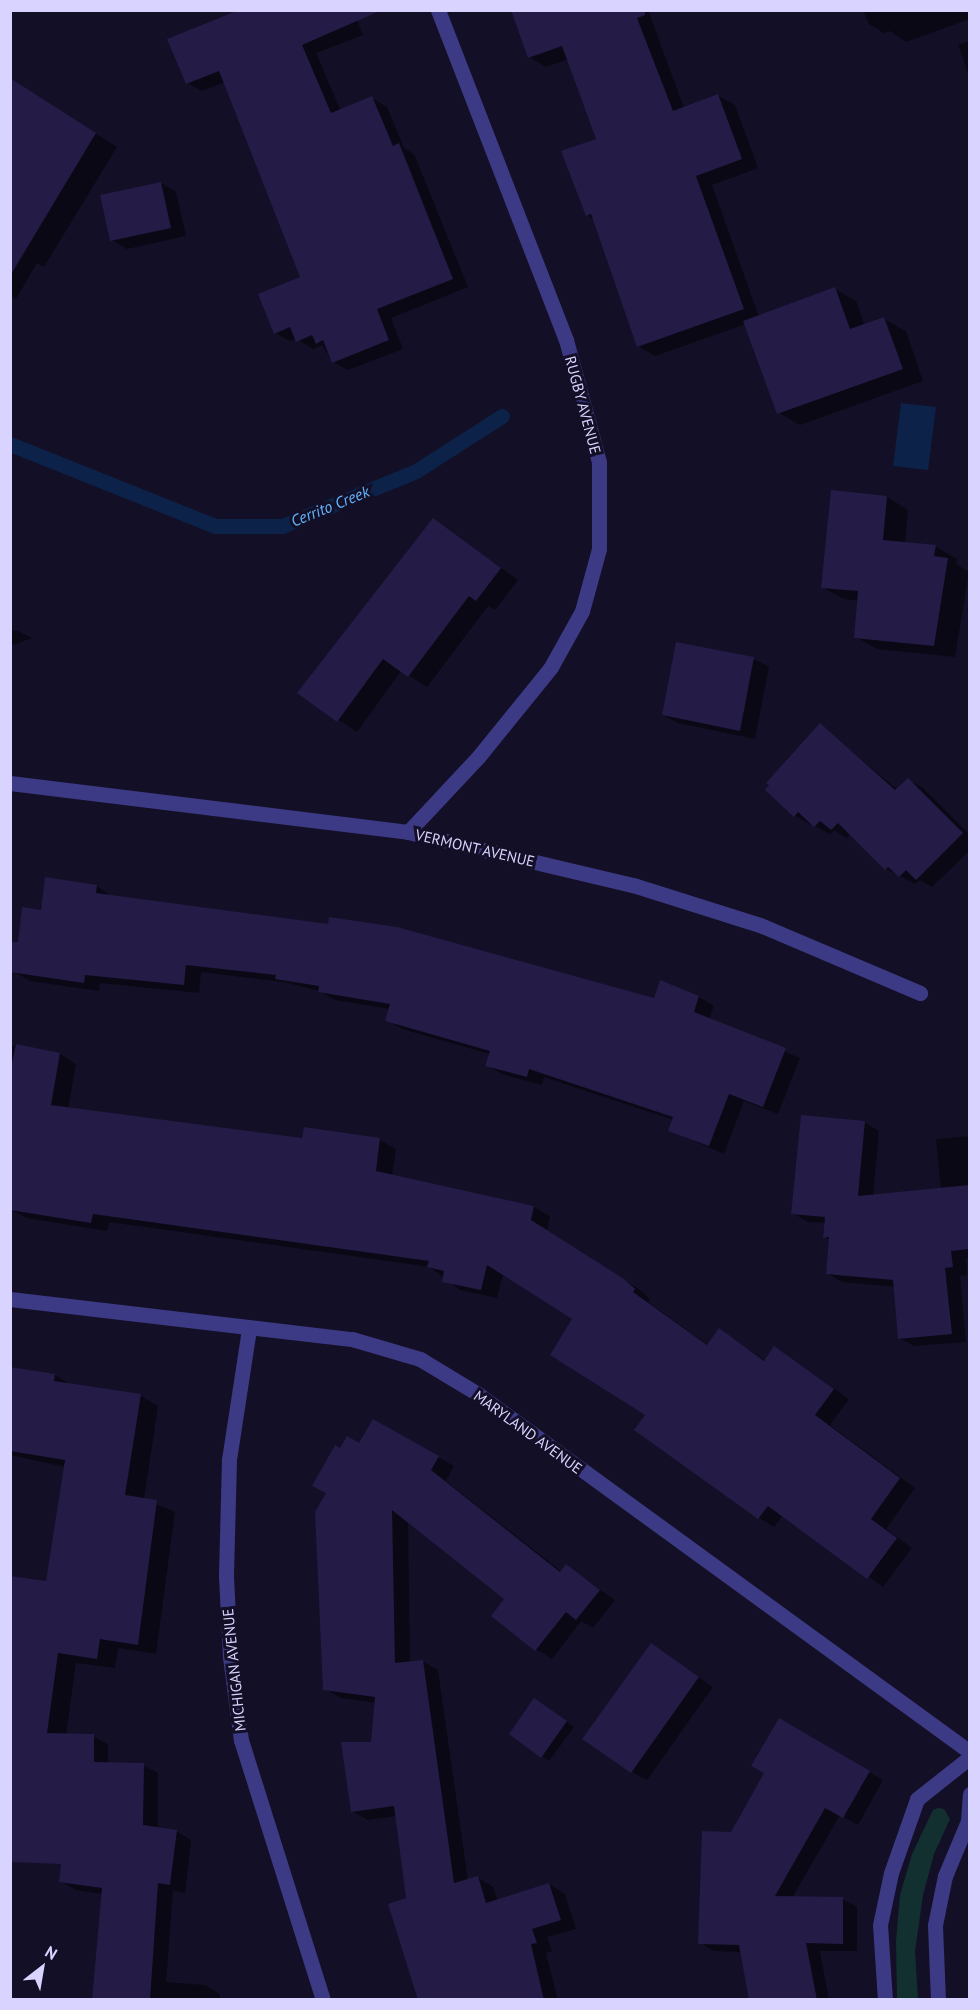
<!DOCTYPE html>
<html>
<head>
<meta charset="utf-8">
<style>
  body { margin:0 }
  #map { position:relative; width:980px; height:2010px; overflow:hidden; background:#130f26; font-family:"PT Sans",sans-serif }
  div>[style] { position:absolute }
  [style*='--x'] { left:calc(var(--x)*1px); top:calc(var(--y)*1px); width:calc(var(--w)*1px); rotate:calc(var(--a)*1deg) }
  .green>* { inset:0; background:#12302f }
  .water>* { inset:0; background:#0c2248 }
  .shadow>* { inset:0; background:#0007 }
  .stream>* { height:15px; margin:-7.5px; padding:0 7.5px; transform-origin:7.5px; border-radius:7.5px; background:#0c2248 }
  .building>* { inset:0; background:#241b47 }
  .minor>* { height:15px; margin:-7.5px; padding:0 7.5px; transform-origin:7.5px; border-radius:7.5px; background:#3d3a85 }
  span { translate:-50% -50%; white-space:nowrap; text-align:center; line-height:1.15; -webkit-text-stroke:6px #130f26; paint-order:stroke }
  .street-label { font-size:15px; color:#d9d4ff }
  .water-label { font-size:16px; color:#62b6ff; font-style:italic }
  .frame { position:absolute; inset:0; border:12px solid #d9d4ff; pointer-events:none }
  .north { position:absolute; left:12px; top:1938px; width:60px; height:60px; -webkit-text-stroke:4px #130f26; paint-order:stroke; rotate:31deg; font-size:16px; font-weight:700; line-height:24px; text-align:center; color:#d9d4ff }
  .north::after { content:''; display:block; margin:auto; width:21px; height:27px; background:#d9d4ff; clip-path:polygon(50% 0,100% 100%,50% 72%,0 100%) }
</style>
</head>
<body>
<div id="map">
  <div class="green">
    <i style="clip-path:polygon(938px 1808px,944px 1809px,950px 1819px,934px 1854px,923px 1895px,915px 1951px,918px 1999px,897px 1999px,896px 1941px,900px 1895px,912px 1854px,933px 1810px)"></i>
  </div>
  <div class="water">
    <i style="clip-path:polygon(901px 403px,936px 407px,928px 470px,893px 466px)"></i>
  </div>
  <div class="shadow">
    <i style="clip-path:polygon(353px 10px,363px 35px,316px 53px,341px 111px,372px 98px,387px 107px,404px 148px,414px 154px,468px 287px,391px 318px,403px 349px,348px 370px,333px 362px,322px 345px,313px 349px,297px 339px,290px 341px,275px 333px,302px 278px,225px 82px,202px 91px,187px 83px)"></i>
    <i style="clip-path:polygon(521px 10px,648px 10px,684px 108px,718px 96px,735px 105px,758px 168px,712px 185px,759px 317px,835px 289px,856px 301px,865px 326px,884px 319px,906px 331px,923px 381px,800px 425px,779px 413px,746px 324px,655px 356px,638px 346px,594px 219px,587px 215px,598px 139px,569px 59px,546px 67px,529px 57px)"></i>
    <i style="clip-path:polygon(863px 10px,970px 10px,970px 19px,906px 42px,890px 31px,884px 33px,869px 24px)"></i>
    <i style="clip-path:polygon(970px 41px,970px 78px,958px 45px)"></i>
    <i style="clip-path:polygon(19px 85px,117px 147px,44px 267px,37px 263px,16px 299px,10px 296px,10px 98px)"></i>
    <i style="clip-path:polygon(161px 183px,176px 192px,186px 236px,127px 249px,112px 240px)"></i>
    <i style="clip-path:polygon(887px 497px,908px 510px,905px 543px,935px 546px,957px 559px,956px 564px,969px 572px,955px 657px,877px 649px,856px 637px,859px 601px,844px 599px,822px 587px)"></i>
    <i style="clip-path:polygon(434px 520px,518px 580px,495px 610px,488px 606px,427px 687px,401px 671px,357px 732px,299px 693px)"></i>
    <i style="clip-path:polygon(10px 630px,18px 631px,32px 638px,10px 646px)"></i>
    <i style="clip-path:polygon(754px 659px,769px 667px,755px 739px,678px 723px,663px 715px)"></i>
    <i style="clip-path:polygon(820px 725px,898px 790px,908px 780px,923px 788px,970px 835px,970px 850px,932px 887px,920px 880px,915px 884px,886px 869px,851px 834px,847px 838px,834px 830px,830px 834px,795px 816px)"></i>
    <i style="clip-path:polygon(46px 879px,97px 886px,112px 897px,655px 1000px,699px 997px,714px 1006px,709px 1019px,800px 1058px,778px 1114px,744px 1101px,724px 1154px,670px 1130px,674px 1120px,544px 1077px,542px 1085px,502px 1074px,487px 1065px,490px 1054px,402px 1029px,387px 1020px,390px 1009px,335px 1000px,319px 991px,284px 982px,201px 972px,199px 993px,100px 983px,99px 991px,30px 981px,15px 972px,42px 912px)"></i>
    <i style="clip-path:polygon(10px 1045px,60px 1054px,76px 1064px,68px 1109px,304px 1140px,305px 1128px,380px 1140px,396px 1149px,392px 1176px,534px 1207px,550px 1216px,547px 1231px,640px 1290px,650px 1299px,648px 1302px,708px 1345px,720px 1330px,766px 1361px,775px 1348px,849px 1399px,830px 1425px,915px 1488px,886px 1529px,912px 1548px,883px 1587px,783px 1515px,774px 1527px,759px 1518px,647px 1414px,574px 1318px,503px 1274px,497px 1298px,460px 1290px,430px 1267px,109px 1222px,107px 1231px,26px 1218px,10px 1209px)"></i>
    <i style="clip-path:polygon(864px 1122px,879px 1131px,873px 1196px,941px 1189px,936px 1139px,970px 1136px,970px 1259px,966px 1259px,967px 1275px,960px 1276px,966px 1342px,914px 1346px,899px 1338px,895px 1287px,842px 1282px,827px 1273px,830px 1240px,824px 1237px,826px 1223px,808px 1222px,793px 1213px)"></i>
    <i style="clip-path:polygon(10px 1369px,55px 1375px,71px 1385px,140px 1395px,158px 1406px,144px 1499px,175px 1512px,156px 1654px,118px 1648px,115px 1668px,76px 1663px,66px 1735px,93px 1736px,108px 1744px,108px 1764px,143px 1765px,158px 1773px,158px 1828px,176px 1831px,191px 1840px,185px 1893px,173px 1891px,166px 1982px,205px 1985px,220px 1994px,220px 2000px,94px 2000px,103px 1894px,76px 1890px,61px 1881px,71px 1809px,10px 1749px,47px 1583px,65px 1467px,10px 1455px)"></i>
    <i style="clip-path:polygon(373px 1421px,454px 1466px,446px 1481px,562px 1572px,567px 1566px,615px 1600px,593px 1628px,581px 1621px,552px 1659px,536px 1649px,506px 1599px,408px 1521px,410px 1663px,422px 1661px,438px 1670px,468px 1880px,477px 1877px,493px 1887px,498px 1901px,549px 1884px,565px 1894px,576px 1929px,547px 1937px,552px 1951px,546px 1953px,558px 2000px,421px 2000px,397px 1816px,368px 1820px,352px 1811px,372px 1744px,376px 1703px,341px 1698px,325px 1689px,328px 1493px,341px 1450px,359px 1445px)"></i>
    <i style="clip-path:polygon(651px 1645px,713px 1687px,647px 1780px,632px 1772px)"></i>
    <i style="clip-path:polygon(542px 1705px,574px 1727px,549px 1761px,542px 1756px)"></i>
    <i style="clip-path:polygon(779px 1720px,883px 1780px,858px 1825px,840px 1815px,792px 1898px,842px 1899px,857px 1907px,857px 1951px,820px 1951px,829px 2000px,751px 2000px,742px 1952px,714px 1951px,700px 1943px,731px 1834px,766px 1773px)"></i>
  </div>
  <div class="stream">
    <i style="--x:10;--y:444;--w:221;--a:21.8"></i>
    <i style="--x:215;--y:526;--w:67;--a:0"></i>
    <i style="--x:282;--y:526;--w:145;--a:-22.3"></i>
    <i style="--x:416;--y:471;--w:102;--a:-32.6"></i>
  </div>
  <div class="building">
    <i style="clip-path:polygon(239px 10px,382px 10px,302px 45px,331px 113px,372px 96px,393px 146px,399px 143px,453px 279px,377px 309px,389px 340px,332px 363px,323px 340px,316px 344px,312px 335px,296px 342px,290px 327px,274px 334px,258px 294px,300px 277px,219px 71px,186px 84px,167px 39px)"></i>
    <i style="clip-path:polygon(511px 10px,645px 10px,645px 15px,637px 18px,673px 111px,718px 94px,742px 159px,696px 176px,744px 309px,637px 347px,591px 214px,586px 216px,561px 151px,596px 139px,562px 46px,528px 58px)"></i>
    <i style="clip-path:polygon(10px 78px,96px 133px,10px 276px)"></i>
    <i style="clip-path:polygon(161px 182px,171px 228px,110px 241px,100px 195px)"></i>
    <i style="clip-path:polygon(835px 287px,850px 329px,884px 317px,903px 369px,777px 414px,743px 321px)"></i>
    <i style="clip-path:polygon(831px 490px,887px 496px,883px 540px,936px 545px,934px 556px,948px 558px,934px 646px,854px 638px,858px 591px,821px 588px)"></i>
    <i style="clip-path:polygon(433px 518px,501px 568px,476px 601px,469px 596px,408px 677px,383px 659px,337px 722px,297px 693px)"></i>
    <i style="clip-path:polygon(676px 642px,754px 657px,740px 731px,662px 715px)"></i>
    <i style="clip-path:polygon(820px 723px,895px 790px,908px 778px,963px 833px,916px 880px,906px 870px,899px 877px,888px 867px,885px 870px,838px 823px,831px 830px,820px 821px,814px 827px,798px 812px,794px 817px,765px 790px,769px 785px,766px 783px)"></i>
    <i style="clip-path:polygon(45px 877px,97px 885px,96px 893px,328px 924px,329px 917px,397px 927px,654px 998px,660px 980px,699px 996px,694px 1012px,786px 1048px,763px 1107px,729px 1094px,709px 1146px,668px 1131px,673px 1117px,529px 1069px,527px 1077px,485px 1066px,490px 1051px,385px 1021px,390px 1004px,318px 992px,319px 986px,275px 979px,276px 975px,186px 965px,184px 985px,85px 975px,84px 983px,10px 972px,10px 942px,18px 942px,22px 907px,41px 910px)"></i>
    <i style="clip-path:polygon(16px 1044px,60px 1053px,51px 1105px,302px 1138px,304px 1127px,380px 1138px,376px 1171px,534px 1206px,531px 1220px,624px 1279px,635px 1289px,633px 1292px,707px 1345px,719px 1328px,764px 1361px,774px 1346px,834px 1389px,815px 1415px,900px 1478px,871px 1519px,897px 1538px,867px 1579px,768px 1506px,758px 1519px,634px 1430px,645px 1415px,550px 1355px,572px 1319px,487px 1265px,481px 1290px,442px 1282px,444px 1271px,427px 1267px,429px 1261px,93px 1214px,91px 1223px,10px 1210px,10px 1072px)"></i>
    <i style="clip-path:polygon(801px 1115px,865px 1121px,858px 1196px,969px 1185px,969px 1249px,951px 1251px,953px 1267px,945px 1268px,952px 1334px,898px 1339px,893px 1280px,826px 1274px,829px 1237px,823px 1238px,825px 1217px,791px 1214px)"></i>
    <i style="clip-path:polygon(10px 1367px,55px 1374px,54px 1381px,141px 1394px,125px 1495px,157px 1500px,138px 1645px,100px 1639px,97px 1659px,58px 1653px,47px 1733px,94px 1734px,94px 1762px,144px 1763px,143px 1825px,177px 1830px,170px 1885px,158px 1883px,150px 2000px,92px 2000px,102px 1888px,59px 1882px,61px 1864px,10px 1862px,10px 1576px,46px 1581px,65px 1460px,10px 1451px)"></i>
    <i style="clip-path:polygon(373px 1419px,439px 1456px,431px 1470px,560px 1572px,566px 1564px,600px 1590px,576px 1620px,566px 1612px,535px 1651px,491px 1616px,504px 1599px,392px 1510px,395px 1663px,423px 1660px,454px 1883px,478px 1876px,486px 1903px,549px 1883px,561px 1920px,532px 1929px,537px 1943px,531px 1944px,544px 2000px,418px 2000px,388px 1904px,406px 1898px,394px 1806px,351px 1812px,341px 1742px,371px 1742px,375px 1697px,323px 1690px,315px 1512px,326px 1493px,312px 1486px,335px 1445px,340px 1448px,347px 1436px,359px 1443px)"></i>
    <i style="clip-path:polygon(651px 1643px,699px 1677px,631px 1773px,582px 1739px)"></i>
    <i style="clip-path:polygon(534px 1698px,567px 1721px,541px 1758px,509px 1734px)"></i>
    <i style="clip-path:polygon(779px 1718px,870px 1771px,843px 1818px,825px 1808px,775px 1896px,843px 1897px,843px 1944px,806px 1943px,817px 2000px,749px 2000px,739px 1945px,698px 1944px,702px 1831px,731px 1832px,764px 1773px,751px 1766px)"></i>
  </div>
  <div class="minor">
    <i style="--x:10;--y:783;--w:401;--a:7"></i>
    <i style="--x:408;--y:832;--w:231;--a:13.3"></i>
    <i style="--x:633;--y:885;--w:133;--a:17.5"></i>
    <i style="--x:760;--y:925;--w:174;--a:23"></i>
    <i style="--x:408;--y:832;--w:104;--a:-46.9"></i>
    <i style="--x:479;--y:756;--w:114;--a:-51"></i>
    <i style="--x:551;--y:667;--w:64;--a:-61"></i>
    <i style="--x:582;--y:611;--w:64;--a:-74.7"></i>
    <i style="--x:599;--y:549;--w:87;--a:-90"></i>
    <i style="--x:599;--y:462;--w:126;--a:-105.1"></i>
    <i style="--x:566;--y:340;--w:354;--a:-111.2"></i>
    <i style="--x:10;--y:1299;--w:344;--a:6.7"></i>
    <i style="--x:352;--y:1339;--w:71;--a:16.4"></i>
    <i style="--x:420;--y:1359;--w:68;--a:31.1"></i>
    <i style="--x:478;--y:1394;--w:608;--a:36.04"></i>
    <i style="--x:249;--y:1329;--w:133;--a:98.7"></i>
    <i style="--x:229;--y:1460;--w:116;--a:91.5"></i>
    <i style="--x:226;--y:1576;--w:81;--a:87.2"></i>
    <i style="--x:230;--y:1657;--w:84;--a:82.5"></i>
    <i style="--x:241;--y:1740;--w:273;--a:72.5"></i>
    <i style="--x:885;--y:2000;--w:75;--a:-93.8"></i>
    <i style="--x:880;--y:1925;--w:53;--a:-78.1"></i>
    <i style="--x:891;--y:1873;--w:78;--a:-70.6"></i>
    <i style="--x:917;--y:1799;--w:68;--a:-38.4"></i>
    <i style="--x:938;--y:2000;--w:75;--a:-92.3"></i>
    <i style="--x:935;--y:1925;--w:50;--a:-78.5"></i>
    <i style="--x:945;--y:1876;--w:60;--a:-67.3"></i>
    <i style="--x:968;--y:1821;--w:27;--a:-86"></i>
  </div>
  <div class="street-label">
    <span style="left:583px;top:405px;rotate:75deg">RUGBY AVENUE</span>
    <span style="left:475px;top:848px;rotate:13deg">VERMONT AVENUE</span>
    <span style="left:528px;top:1432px;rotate:36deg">MARYLAND AVENUE</span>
    <span style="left:234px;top:1670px;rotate:-96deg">MICHIGAN AVENUE</span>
  </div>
  <div class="water-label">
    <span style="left:330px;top:506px;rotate:-22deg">Cerrito Creek</span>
  </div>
  <div class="frame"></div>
  <div class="north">N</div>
</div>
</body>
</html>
